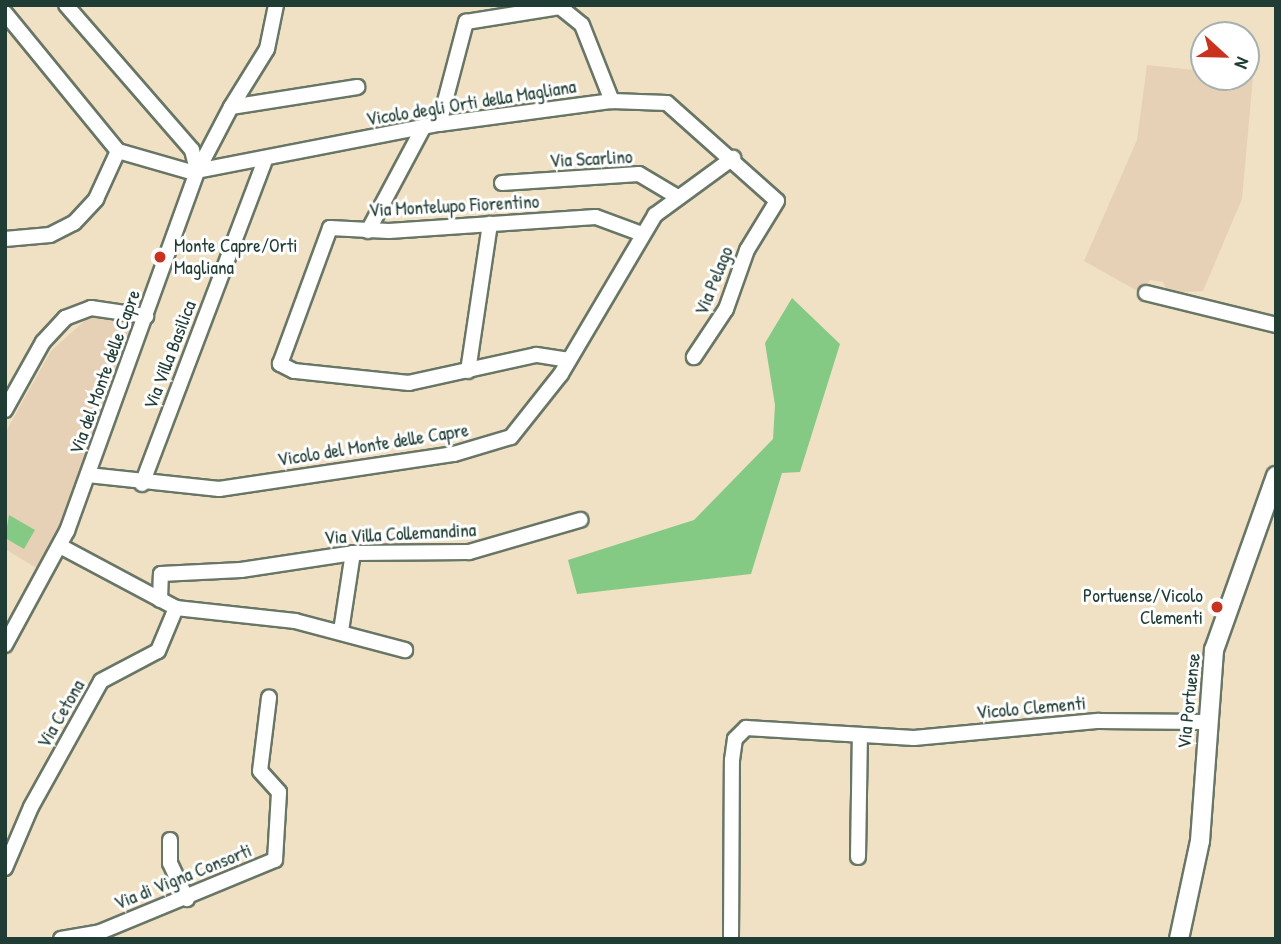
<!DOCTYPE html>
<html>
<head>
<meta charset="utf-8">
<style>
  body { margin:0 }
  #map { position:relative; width:1281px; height:944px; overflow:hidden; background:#f1e1c4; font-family:"Patrick Hand",sans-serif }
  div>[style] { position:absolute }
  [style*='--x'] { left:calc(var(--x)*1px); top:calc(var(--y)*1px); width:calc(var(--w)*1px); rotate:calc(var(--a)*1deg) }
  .built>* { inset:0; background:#e6d1b6 }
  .green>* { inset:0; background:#85ca84 }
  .roads { filter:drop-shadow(2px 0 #687666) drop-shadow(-2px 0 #687666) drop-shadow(0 2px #687666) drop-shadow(0 -2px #687666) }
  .minor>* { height:14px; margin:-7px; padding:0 7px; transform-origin:7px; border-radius:7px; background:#fff }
  .major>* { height:18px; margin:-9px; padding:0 9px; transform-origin:9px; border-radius:9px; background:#fff }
  .dots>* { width:19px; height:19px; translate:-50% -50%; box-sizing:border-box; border:4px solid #fff; border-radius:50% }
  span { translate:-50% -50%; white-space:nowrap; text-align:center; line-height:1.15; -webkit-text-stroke:6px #fff; paint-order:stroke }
  .street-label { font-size:19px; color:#1f3d34 }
  .poi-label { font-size:19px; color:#1f3d34 }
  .left { translate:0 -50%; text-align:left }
  .right { translate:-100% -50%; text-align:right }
  .frame { position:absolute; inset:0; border:7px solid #1f3d34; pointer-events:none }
  .north { position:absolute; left:1190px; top:21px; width:70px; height:70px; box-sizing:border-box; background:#fff; border:2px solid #a5b1ae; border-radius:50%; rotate:112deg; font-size:19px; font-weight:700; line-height:28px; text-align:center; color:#1f3d34 }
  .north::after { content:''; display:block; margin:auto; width:24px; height:32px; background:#c8321e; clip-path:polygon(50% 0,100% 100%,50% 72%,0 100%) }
</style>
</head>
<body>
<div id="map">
  <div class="built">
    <i style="clip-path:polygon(1147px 65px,1204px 71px,1204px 77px,1253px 77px,1242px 199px,1203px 291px,1168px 293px,1163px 282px,1150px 280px,1141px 293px,1084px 261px,1137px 140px)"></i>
    <i style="clip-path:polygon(92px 314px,136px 323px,59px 532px,38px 569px,5px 549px,5px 433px,51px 351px)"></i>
  </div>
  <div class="green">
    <i style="clip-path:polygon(792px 298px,840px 344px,800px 472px,782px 473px,751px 574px,577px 594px,568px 560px,694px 520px,773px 439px,775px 405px,765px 343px)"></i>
    <i style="clip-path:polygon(9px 515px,35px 530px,24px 549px,5px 538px)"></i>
  </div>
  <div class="roads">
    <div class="minor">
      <i style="--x:66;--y:5;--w:192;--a:49"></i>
      <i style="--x:192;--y:150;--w:21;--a:76"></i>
      <i style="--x:5;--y:13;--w:178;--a:50.7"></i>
      <i style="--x:118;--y:151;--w:76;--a:16"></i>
      <i style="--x:191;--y:172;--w:253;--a:-11"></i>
      <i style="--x:439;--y:124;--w:175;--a:-7.6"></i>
      <i style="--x:612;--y:101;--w:55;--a:2.1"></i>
      <i style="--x:667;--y:103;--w:147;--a:41.7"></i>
      <i style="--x:777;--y:201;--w:57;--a:121.5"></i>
      <i style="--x:747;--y:250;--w:63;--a:109.6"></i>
      <i style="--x:726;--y:309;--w:58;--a:123.7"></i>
      <i style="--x:231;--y:107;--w:68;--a:-58.2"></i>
      <i style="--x:267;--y:49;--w:45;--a:-78.4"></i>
      <i style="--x:439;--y:124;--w:106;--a:-75.2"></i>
      <i style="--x:466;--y:22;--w:95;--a:-9.1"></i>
      <i style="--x:560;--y:7;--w:28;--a:39"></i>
      <i style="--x:582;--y:25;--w:82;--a:68.5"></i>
      <i style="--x:502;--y:183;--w:137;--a:-3.8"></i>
      <i style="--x:639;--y:174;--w:43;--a:30.7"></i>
      <i style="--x:368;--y:231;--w:119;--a:-61.9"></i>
      <i style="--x:5;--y:239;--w:45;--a:-5.1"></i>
      <i style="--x:50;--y:235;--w:27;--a:-27"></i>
      <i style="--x:74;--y:223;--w:33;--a:-47"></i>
      <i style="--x:96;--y:199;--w:53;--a:-65.4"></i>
      <i style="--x:1146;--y:293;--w:134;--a:13.8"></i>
      <i style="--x:569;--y:360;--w:33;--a:-171"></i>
      <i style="--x:536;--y:355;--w:130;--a:167.6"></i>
      <i style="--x:409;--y:383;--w:116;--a:-174"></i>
      <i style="--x:294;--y:371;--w:16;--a:-153"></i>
      <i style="--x:280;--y:364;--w:145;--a:-69.8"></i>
      <i style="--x:330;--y:228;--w:59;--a:2.9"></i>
      <i style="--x:389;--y:231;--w:207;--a:-3.9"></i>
      <i style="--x:596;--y:217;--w:49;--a:20.3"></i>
      <i style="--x:468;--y:371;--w:149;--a:-81.5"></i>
      <i style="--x:5;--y:410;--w:78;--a:-60.8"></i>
      <i style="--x:43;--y:342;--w:33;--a:-47"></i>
      <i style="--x:65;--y:318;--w:28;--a:-21"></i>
      <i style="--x:91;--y:308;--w:56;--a:8.3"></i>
      <i style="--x:88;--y:475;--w:132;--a:6.1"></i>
      <i style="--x:219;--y:489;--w:238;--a:-8.5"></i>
      <i style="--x:454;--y:454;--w:59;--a:-16.6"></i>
      <i style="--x:511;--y:437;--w:80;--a:-51.6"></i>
      <i style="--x:561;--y:374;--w:185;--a:-59.4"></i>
      <i style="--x:655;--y:215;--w:97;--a:-36.2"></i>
      <i style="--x:142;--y:484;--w:344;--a:-69.2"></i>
      <i style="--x:60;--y:546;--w:132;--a:28.1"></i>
      <i style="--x:176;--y:608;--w:120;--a:6.2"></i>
      <i style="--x:295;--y:621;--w:114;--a:14.8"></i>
      <i style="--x:160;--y:600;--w:26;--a:-88"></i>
      <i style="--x:161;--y:574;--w:80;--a:-2.9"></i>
      <i style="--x:241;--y:570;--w:113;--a:-8.6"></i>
      <i style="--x:353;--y:553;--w:116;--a:-0.5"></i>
      <i style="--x:469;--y:552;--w:116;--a:-16.1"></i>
      <i style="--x:341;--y:631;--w:79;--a:-81.3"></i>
      <i style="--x:5;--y:645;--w:130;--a:-61.5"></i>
      <i style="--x:67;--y:531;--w:382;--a:-70.1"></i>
      <i style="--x:197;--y:172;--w:73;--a:-62.4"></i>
      <i style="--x:231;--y:107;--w:128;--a:-9"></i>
      <i style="--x:170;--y:840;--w:23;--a:90"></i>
      <i style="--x:170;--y:863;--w:40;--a:65"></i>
      <i style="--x:858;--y:857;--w:122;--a:-89.1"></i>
      <i style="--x:5;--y:868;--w:66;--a:-66.9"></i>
      <i style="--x:31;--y:807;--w:144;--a:-60.9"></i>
      <i style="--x:101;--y:681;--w:64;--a:-27.8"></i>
      <i style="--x:158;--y:651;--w:47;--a:-67.3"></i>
      <i style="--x:61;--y:939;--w:40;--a:-10"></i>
      <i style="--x:100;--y:932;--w:189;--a:-22.4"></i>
      <i style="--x:275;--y:860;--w:68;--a:-86.6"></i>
      <i style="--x:279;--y:792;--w:28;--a:-132"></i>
      <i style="--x:260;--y:771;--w:74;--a:-83"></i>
      <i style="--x:731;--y:939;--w:179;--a:-89.7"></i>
      <i style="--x:732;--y:760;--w:21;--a:-82"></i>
      <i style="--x:735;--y:739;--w:16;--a:-45"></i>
      <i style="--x:746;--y:728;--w:168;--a:3.4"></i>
      <i style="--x:914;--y:738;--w:186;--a:-5.3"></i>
      <i style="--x:1099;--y:721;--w:106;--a:0.5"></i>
    </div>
    <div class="major">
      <i style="--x:1179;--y:939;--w:100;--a:-77.9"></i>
      <i style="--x:1200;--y:841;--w:192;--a:-85.8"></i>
      <i style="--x:1214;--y:650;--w:185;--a:-70.4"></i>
    </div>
  </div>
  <div class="dots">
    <i style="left:160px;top:257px;background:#c8321e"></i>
    <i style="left:1217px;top:607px;background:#c8321e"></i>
  </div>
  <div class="street-label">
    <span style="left:471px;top:103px;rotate:-9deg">Vicolo degli Orti della Magliana</span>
    <span style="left:591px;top:159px;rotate:-3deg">Via Scarlino</span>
    <span style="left:454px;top:206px;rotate:-3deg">Via Montelupo Fiorentino</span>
    <span style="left:714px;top:281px;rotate:-68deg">Via Pelago</span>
    <span style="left:170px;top:355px;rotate:-69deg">Via Villa Basilica</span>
    <span style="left:105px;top:372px;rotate:-70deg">Via del Monte delle Capre</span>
    <span style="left:373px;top:445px;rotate:-9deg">Vicolo del Monte delle Capre</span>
    <span style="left:400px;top:534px;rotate:-3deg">Via Villa Collemandina</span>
    <span style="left:1189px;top:701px;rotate:-84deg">Via Portuense</span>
    <span style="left:1031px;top:708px;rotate:-5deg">Vicolo Clementi</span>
    <span style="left:61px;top:714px;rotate:-60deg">Via Cetona</span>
    <span style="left:183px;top:877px;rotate:-22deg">Via di Vigna Consorti</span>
  </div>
  <div class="poi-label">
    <span class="left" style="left:174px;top:257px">Monte Capre/Orti<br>Magliana</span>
    <span class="right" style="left:1203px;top:607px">Portuense/Vicolo<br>Clementi</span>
  </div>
  <div class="frame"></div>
  <div class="north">N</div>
</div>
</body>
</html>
